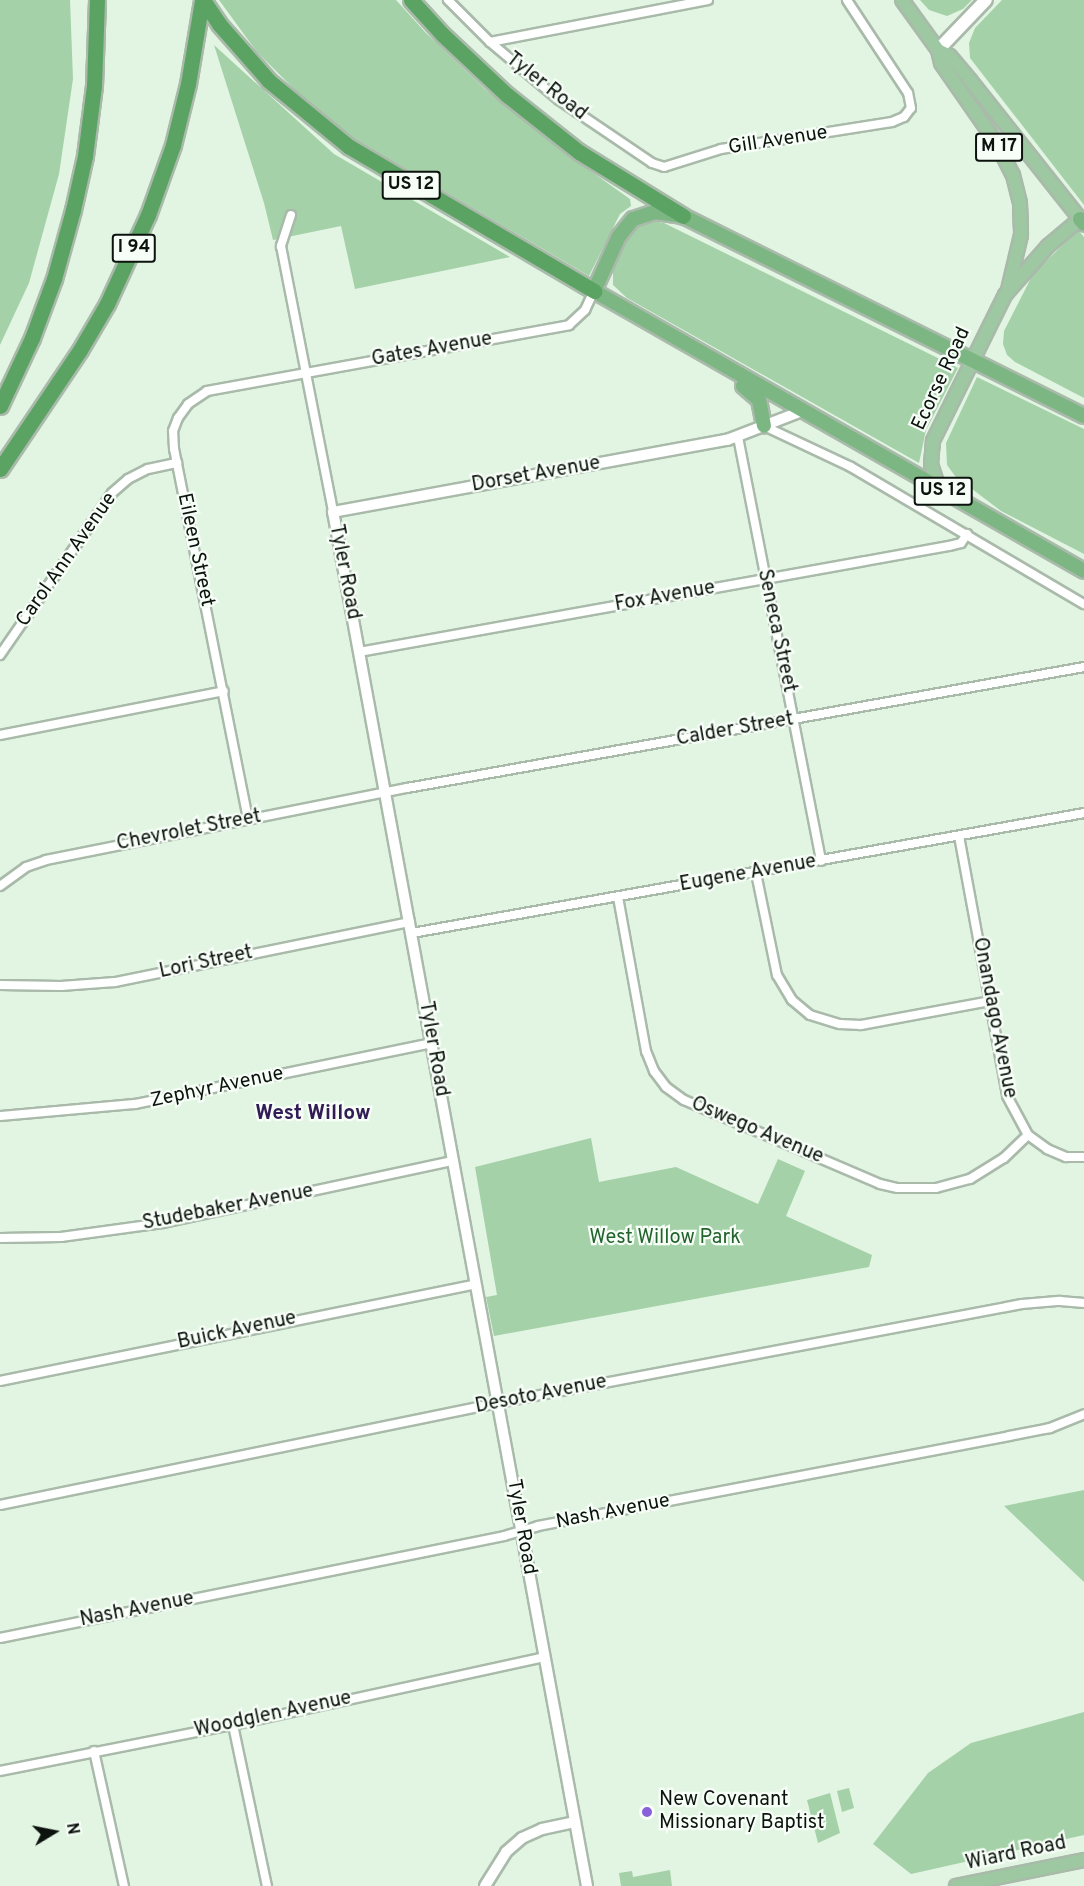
<!DOCTYPE html>
<html>
<head>
<meta charset="utf-8">
<style>
  body { margin:0 }
  #map { position:relative; width:1084px; height:1886px; overflow:hidden; background:#e2f5e3; font-family:Overpass,sans-serif }
  div>[style] { position:absolute }
  [style*='--x'] { left:calc(var(--x)*1px); top:calc(var(--y)*1px); width:calc(var(--w)*1px); rotate:calc(var(--a)*1deg) }
  .green>* { inset:0; background:#a5d1a8 }
  .roads { filter:drop-shadow(2px 0 #a9baaa) drop-shadow(-2px 0 #a9baaa) drop-shadow(0 2px #a9baaa) drop-shadow(0 -2px #a9baaa) }
  .minor>* { height:8px; margin:-4px; padding:0 4px; transform-origin:4px; border-radius:4px; background:#fff }
  .tertiary>* { height:10px; margin:-5px; padding:0 5px; transform-origin:5px; border-radius:5px; background:#fff }
  .secondary>* { height:12px; margin:-6px; padding:0 6px; transform-origin:6px; border-radius:6px; background:#fff }
  .primary>* { height:12px; margin:-6px; padding:0 6px; transform-origin:6px; border-radius:6px; background:#9dc8a1 }
  .trunk>* { height:14px; margin:-7px; padding:0 7px; transform-origin:7px; border-radius:7px; background:#7cb682 }
  .motorway>* { height:15px; margin:-7.5px; padding:0 7.5px; transform-origin:7.5px; border-radius:7.5px; background:#5ba363 }
  .dots>* { width:16px; height:16px; translate:-50% -50%; box-sizing:border-box; border:3px solid #f7fef7; border-radius:50% }
  span { translate:-50% -50%; white-space:nowrap; text-align:center; line-height:1.15; -webkit-text-stroke:4.5px #f7fef7; paint-order:stroke }
  .shield-label span { padding:2px 4px; background:#f7fef7; border:2px solid; border-radius:4px; -webkit-text-stroke-width:0 }
  .shield-label { font-size:18px; color:#0c120d; font-weight:700 }
  .street-label { font-size:20px; color:#0c120d }
  .park-label { font-size:20px; color:#22632d }
  .poi-label { font-size:20px; color:#0c120d }
  .left { translate:0 -50%; text-align:left }
  .neighbourhood-label { font-size:21px; color:#311c55; font-weight:700 }
  .north { position:absolute; left:24px; top:1802px; width:60px; height:60px; -webkit-text-stroke:4px #f7fef7; paint-order:stroke; rotate:80deg; font-size:16px; font-weight:700; line-height:24px; text-align:center; color:#0c120d }
  .north::after { content:''; display:block; margin:auto; width:21px; height:27px; background:#0c120d; clip-path:polygon(50% 0,100% 100%,50% 72%,0 100%) }
</style>
</head>
<body>
<div id="map">
  <div class="green">
    <i style="clip-path:polygon(0 0,70px 0,73px 79px,59px 174px,29px 283px,0 345px)"></i>
    <i style="clip-path:polygon(219px 0,396px 0,426px 33px,486px 90px,568px 155px,630px 199px,631px 206px,620px 214px,589px 276px,352px 137px,302px 97px,257px 52px)"></i>
    <i style="clip-path:polygon(920px 0,972px 0,963px 9px,947px 16px,929px 10px)"></i>
    <i style="clip-path:polygon(1002px 0,1084px 0,1084px 205px,970px 58px,969px 43px,975px 28px)"></i>
    <i style="clip-path:polygon(214px 45px,334px 154px,510px 257px,355px 289px,341px 226px,273px 240px,264px 203px)"></i>
    <i style="clip-path:polygon(648px 220px,664px 223px,958px 368px,926px 430px,919px 463px,627px 298px,613px 285px,613px 267px,630px 231px,636px 224px)"></i>
    <i style="clip-path:polygon(1078px 230px,1084px 237px,1084px 398px,1015px 362px,1007px 355px,1003px 344px,1004px 331px,1033px 274px)"></i>
    <i style="clip-path:polygon(977px 377px,1084px 429px,1084px 554px,1001px 511px,955px 476px,947px 465px,946px 443px)"></i>
    <i style="clip-path:polygon(591px 1138px,599px 1182px,676px 1167px,758px 1204px,778px 1159px,805px 1171px,786px 1216px,872px 1255px,869px 1267px,494px 1336px,486px 1297px,497px 1295px,475px 1167px)"></i>
    <i style="clip-path:polygon(1084px 1490px,1084px 1582px,1004px 1506px)"></i>
    <i style="clip-path:polygon(1084px 1712px,1084px 1835px,911px 1874px,873px 1844px,928px 1773px,971px 1743px)"></i>
    <i style="clip-path:polygon(849px 1788px,854px 1808px,842px 1812px,837px 1791px)"></i>
    <i style="clip-path:polygon(830px 1793px,840px 1833px,818px 1843px,807px 1800px)"></i>
    <i style="clip-path:polygon(670px 1870px,672px 1886px,621px 1886px,619px 1873px,632px 1871px,633px 1877px)"></i>
  </div>
  <div class="roads">
    <div class="minor">
      <i style="--x:448;--y:0;--w:59;--a:45"></i>
      <i style="--x:490;--y:42;--w:90;--a:40"></i>
      <i style="--x:559;--y:100;--w:112;--a:34.1"></i>
      <i style="--x:652;--y:163;--w:13;--a:18"></i>
      <i style="--x:664;--y:167;--w:60;--a:-17.5"></i>
      <i style="--x:721;--y:149;--w:173;--a:-9"></i>
      <i style="--x:892;--y:122;--w:13;--a:-23"></i>
      <i style="--x:904;--y:117;--w:11;--a:-52"></i>
      <i style="--x:911;--y:108;--w:15;--a:-101"></i>
      <i style="--x:908;--y:93;--w:111;--a:-123.3"></i>
      <i style="--x:490;--y:42;--w:222;--a:-10.9"></i>
      <i style="--x:291;--y:215;--w:33;--a:108"></i>
      <i style="--x:281;--y:246;--w:271;--a:78.9"></i>
      <i style="--x:764;--y:426;--w:96;--a:25.2"></i>
      <i style="--x:851;--y:467;--w:270;--a:30.5"></i>
      <i style="--x:738;--y:437;--w:432;--a:78.9"></i>
      <i style="--x:359;--y:652;--w:599;--a:-10.19"></i>
      <i style="--x:949;--y:546;--w:12;--a:-14"></i>
      <i style="--x:961;--y:543;--w:11;--a:-56"></i>
      <i style="--x:0;--y:655;--w:197;--a:-55.3"></i>
      <i style="--x:112;--y:493;--w:21;--a:-41"></i>
      <i style="--x:128;--y:479;--w:22;--a:-27"></i>
      <i style="--x:148;--y:469;--w:30;--a:-12"></i>
      <i style="--x:0;--y:735;--w:228;--a:-11.1"></i>
      <i style="--x:248;--y:819;--w:377;--a:-101.3"></i>
      <i style="--x:174;--y:449;--w:18;--a:-93"></i>
      <i style="--x:173;--y:431;--w:14;--a:-69"></i>
      <i style="--x:178;--y:418;--w:17;--a:-54"></i>
      <i style="--x:188;--y:404;--w:23;--a:-34"></i>
      <i style="--x:207;--y:391;--w:368;--a:-10.3"></i>
      <i style="--x:569;--y:325;--w:22;--a:-43"></i>
      <i style="--x:585;--y:310;--w:21;--a:-65"></i>
      <i style="--x:959;--y:836;--w:264;--a:79.5"></i>
      <i style="--x:1007;--y:1096;--w:44;--a:61.7"></i>
      <i style="--x:1028;--y:1135;--w:24;--a:36"></i>
      <i style="--x:1047;--y:1149;--w:21;--a:23"></i>
      <i style="--x:1066;--y:1157;--w:18;--a:0"></i>
      <i style="--x:756;--y:873;--w:104;--a:78.4"></i>
      <i style="--x:777;--y:975;--w:29;--a:59"></i>
      <i style="--x:792;--y:1000;--w:23;--a:40"></i>
      <i style="--x:810;--y:1015;--w:31;--a:17"></i>
      <i style="--x:840;--y:1024;--w:21;--a:3"></i>
      <i style="--x:861;--y:1025;--w:131;--a:-10.5"></i>
      <i style="--x:0;--y:886;--w:32;--a:-36"></i>
      <i style="--x:26;--y:867;--w:21;--a:-19"></i>
      <i style="--x:46;--y:860;--w:368;--a:-11.3"></i>
      <i style="--x:407;--y:788;--w:688;--a:-10.13"></i>
      <i style="--x:618;--y:897;--w:157;--a:79.7"></i>
      <i style="--x:646;--y:1051;--w:22;--a:68"></i>
      <i style="--x:654;--y:1071;--w:20;--a:53"></i>
      <i style="--x:666;--y:1087;--w:22;--a:36"></i>
      <i style="--x:684;--y:1100;--w:213;--a:23.2"></i>
      <i style="--x:880;--y:1184;--w:18;--a:13"></i>
      <i style="--x:898;--y:1188;--w:38;--a:0"></i>
      <i style="--x:936;--y:1188;--w:35;--a:-15"></i>
      <i style="--x:970;--y:1179;--w:40;--a:-32"></i>
      <i style="--x:1004;--y:1158;--w:33;--a:-44"></i>
      <i style="--x:412;--y:933;--w:683;--a:-10.12"></i>
      <i style="--x:0;--y:985;--w:61;--a:0.9"></i>
      <i style="--x:61;--y:986;--w:54;--a:-4.2"></i>
      <i style="--x:115;--y:982;--w:301;--a:-11.5"></i>
      <i style="--x:0;--y:1116;--w:136;--a:-5.1"></i>
      <i style="--x:135;--y:1104;--w:303;--a:-11.6"></i>
      <i style="--x:0;--y:1238;--w:61;--a:-0.9"></i>
      <i style="--x:61;--y:1237;--w:103;--a:-7.8"></i>
      <i style="--x:163;--y:1223;--w:297;--a:-12.1"></i>
      <i style="--x:0;--y:1381;--w:485;--a:-11.5"></i>
      <i style="--x:0;--y:1505;--w:508;--a:-11.58"></i>
      <i style="--x:498;--y:1403;--w:533;--a:-10.7"></i>
      <i style="--x:1022;--y:1304;--w:38;--a:-5"></i>
      <i style="--x:1060;--y:1301;--w:24;--a:5"></i>
      <i style="--x:0;--y:1638;--w:514;--a:-11.44"></i>
      <i style="--x:504;--y:1536;--w:35;--a:-16"></i>
      <i style="--x:538;--y:1526;--w:480;--a:-10.8"></i>
      <i style="--x:1009;--y:1436;--w:42;--a:-11"></i>
      <i style="--x:1050;--y:1428;--w:37;--a:-22"></i>
      <i style="--x:233;--y:1725;--w:165;--a:78.1"></i>
      <i style="--x:94;--y:1751;--w:138;--a:77.5"></i>
      <i style="--x:0;--y:1771;--w:237;--a:-11.2"></i>
      <i style="--x:233;--y:1725;--w:318;--a:-12.3"></i>
    </div>
    <div class="tertiary">
      <i style="--x:485;--y:1886;--w:40;--a:-58"></i>
      <i style="--x:506;--y:1852;--w:21;--a:-41"></i>
      <i style="--x:522;--y:1838;--w:22;--a:-24"></i>
      <i style="--x:542;--y:1829;--w:34;--a:-12"></i>
      <i style="--x:587;--y:1886;--w:1397;--a:-100.47"></i>
      <i style="--x:333;--y:512;--w:401;--a:-10.4"></i>
      <i style="--x:727;--y:440;--w:80;--a:-21.1"></i>
    </div>
    <div class="secondary">
      <i style="--x:938;--y:50;--w:69;--a:-46.2"></i>
    </div>
    <div class="primary">
      <i style="--x:902;--y:0;--w:62;--a:54.2"></i>
      <i style="--x:938;--y:50;--w:13;--a:77"></i>
      <i style="--x:941;--y:63;--w:96;--a:55.2"></i>
      <i style="--x:996;--y:142;--w:37;--a:63"></i>
      <i style="--x:1013;--y:175;--w:29;--a:76"></i>
      <i style="--x:1020;--y:203;--w:32;--a:88"></i>
      <i style="--x:1021;--y:235;--w:57;--a:103.3"></i>
      <i style="--x:938;--y:50;--w:13;--a:27"></i>
      <i style="--x:950;--y:56;--w:31;--a:50"></i>
      <i style="--x:970;--y:80;--w:177;--a:51.6"></i>
      <i style="--x:1080;--y:219;--w:42;--a:139.8"></i>
      <i style="--x:1048;--y:246;--w:65;--a:131.3"></i>
      <i style="--x:1005;--y:295;--w:163;--a:116.3"></i>
      <i style="--x:933;--y:441;--w:23;--a:95"></i>
      <i style="--x:931;--y:464;--w:25;--a:72"></i>
      <i style="--x:956;--y:1886;--w:131;--a:-11.5"></i>
    </div>
    <div class="trunk">
      <i style="--x:1080;--y:219;--w:6;--a:51"></i>
      <i style="--x:743;--y:386;--w:21;--a:41"></i>
      <i style="--x:759;--y:400;--w:26;--a:79"></i>
      <i style="--x:1084;--y:416;--w:448;--a:-153.5"></i>
      <i style="--x:683;--y:216;--w:28;--a:-172"></i>
      <i style="--x:655;--y:212;--w:23;--a:162"></i>
      <i style="--x:633;--y:219;--w:22;--a:129"></i>
      <i style="--x:619;--y:236;--w:60;--a:114.4"></i>
      <i style="--x:594;--y:291;--w:564;--a:29.74"></i>
    </div>
    <div class="motorway">
      <i style="--x:203;--y:0;--w:29;--a:56"></i>
      <i style="--x:219;--y:24;--w:76;--a:48.7"></i>
      <i style="--x:269;--y:81;--w:102;--a:39.4"></i>
      <i style="--x:348;--y:146;--w:286;--a:30.5"></i>
      <i style="--x:411;--y:0;--w:47;--a:47.6"></i>
      <i style="--x:443;--y:35;--w:88;--a:43.2"></i>
      <i style="--x:507;--y:95;--w:92;--a:38.4"></i>
      <i style="--x:579;--y:152;--w:122;--a:31.6"></i>
      <i style="--x:0;--y:406;--w:75;--a:-64.8"></i>
      <i style="--x:32;--y:338;--w:63;--a:-69.6"></i>
      <i style="--x:54;--y:279;--w:72;--a:-74.6"></i>
      <i style="--x:73;--y:210;--w:55;--a:-77.5"></i>
      <i style="--x:85;--y:156;--w:71;--a:-82.7"></i>
      <i style="--x:94;--y:86;--w:86;--a:-88"></i>
      <i style="--x:0;--y:469;--w:143;--a:-56.1"></i>
      <i style="--x:80;--y:350;--w:53;--a:-59.6"></i>
      <i style="--x:107;--y:304;--w:98;--a:-65.3"></i>
      <i style="--x:148;--y:215;--w:74;--a:-70.3"></i>
      <i style="--x:173;--y:145;--w:63;--a:-76.2"></i>
      <i style="--x:188;--y:84;--w:85;--a:-80.5"></i>
    </div>
  </div>
  <div class="dots">
    <i style="left:647px;top:1812px;background:#8a60da"></i>
  </div>
  <div class="shield-label">
    <span style="left:999px;top:147px">M 17</span>
    <span style="left:411px;top:185px">US 12</span>
    <span style="left:134px;top:248px">I 94</span>
    <span style="left:943px;top:491px">US 12</span>
  </div>
  <div class="street-label">
    <span style="left:546px;top:87px;rotate:38deg">Tyler Road</span>
    <span style="left:778px;top:141px;rotate:-9deg">Gill Avenue</span>
    <span style="left:432px;top:350px;rotate:-10deg">Gates Avenue</span>
    <span style="left:942px;top:379px;rotate:-65deg">Ecorse Road</span>
    <span style="left:536px;top:475px;rotate:-10deg">Dorset Avenue</span>
    <span style="left:195px;top:550px;rotate:78deg">Eileen Street</span>
    <span style="left:67px;top:560px;rotate:-55deg">Carol Ann Avenue</span>
    <span style="left:344px;top:572px;rotate:79deg">Tyler Road</span>
    <span style="left:665px;top:597px;rotate:-10deg">Fox Avenue</span>
    <span style="left:776px;top:631px;rotate:78deg">Seneca Street</span>
    <span style="left:735px;top:730px;rotate:-10deg">Calder Street</span>
    <span style="left:189px;top:831px;rotate:-11deg">Chevrolet Street</span>
    <span style="left:748px;top:874px;rotate:-10deg">Eugene Avenue</span>
    <span style="left:206px;top:963px;rotate:-12deg">Lori Street</span>
    <span style="left:994px;top:1018px;rotate:79deg">Onandago Avenue</span>
    <span style="left:433px;top:1049px;rotate:80deg">Tyler Road</span>
    <span style="left:217px;top:1088px;rotate:-12deg">Zephyr Avenue</span>
    <span style="left:757px;top:1131px;rotate:23deg">Oswego Avenue</span>
    <span style="left:228px;top:1208px;rotate:-11deg">Studebaker Avenue</span>
    <span style="left:237px;top:1331px;rotate:-12deg">Buick Avenue</span>
    <span style="left:541px;top:1395px;rotate:-11deg">Desoto Avenue</span>
    <span style="left:613px;top:1512px;rotate:-11deg">Nash Avenue</span>
    <span style="left:521px;top:1527px;rotate:80deg">Tyler Road</span>
    <span style="left:137px;top:1610px;rotate:-11deg">Nash Avenue</span>
    <span style="left:273px;top:1715px;rotate:-12deg">Woodglen Avenue</span>
    <span style="left:1016px;top:1854px;rotate:-12deg">Wiard Road</span>
  </div>
  <div class="park-label">
    <span style="left:665px;top:1238px">West Willow Park</span>
  </div>
  <div class="poi-label">
    <span class="left" style="left:659px;top:1812px">New Covenant<br>Missionary Baptist</span>
  </div>
  <div class="neighbourhood-label">
    <span style="left:313px;top:1114px">West Willow</span>
  </div>
  <div class="north">N</div>
</div>
</body>
</html>
